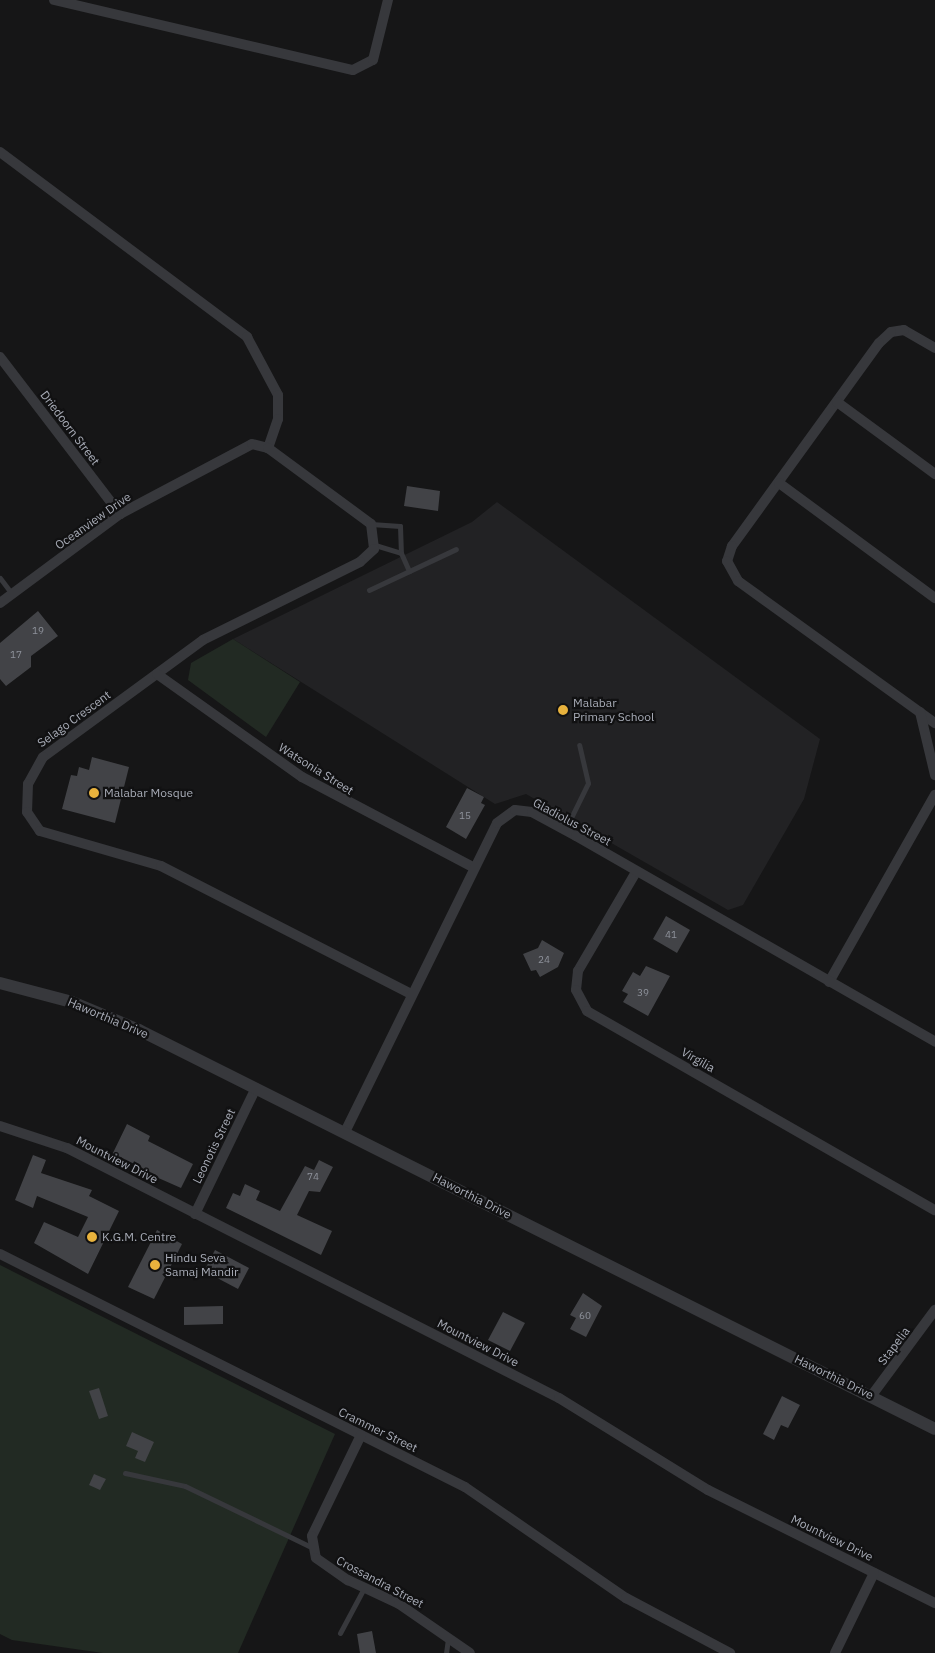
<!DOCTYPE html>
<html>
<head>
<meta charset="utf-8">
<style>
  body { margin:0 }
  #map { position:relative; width:935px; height:1653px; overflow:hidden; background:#161617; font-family:"IBM Plex Sans",sans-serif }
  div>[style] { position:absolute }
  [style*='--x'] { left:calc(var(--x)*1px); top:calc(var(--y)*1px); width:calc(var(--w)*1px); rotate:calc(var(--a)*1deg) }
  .built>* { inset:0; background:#222224 }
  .green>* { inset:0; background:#222a23 }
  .building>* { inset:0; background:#424347 }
  .service>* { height:5px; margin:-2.5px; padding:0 2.5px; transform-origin:2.5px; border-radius:2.5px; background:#37383c }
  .minor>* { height:10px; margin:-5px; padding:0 5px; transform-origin:5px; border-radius:5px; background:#37383c }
  .tertiary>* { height:12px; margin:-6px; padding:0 6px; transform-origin:6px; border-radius:6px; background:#37383c }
  .dots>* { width:14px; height:14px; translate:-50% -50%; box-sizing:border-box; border:2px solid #111112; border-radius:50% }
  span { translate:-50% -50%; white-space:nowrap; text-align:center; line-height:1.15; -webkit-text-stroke:4.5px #111112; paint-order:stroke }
  .number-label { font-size:10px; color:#8e929b }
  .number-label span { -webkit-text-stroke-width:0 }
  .street-label { font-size:12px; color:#a8acb7 }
  .poi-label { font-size:12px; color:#a8acb7 }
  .left { translate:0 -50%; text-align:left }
</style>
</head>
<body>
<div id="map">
  <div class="built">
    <i style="clip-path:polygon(497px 502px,820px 739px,804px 799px,743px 905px,728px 910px,526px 794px,495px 804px,233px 639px,472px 522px)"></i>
  </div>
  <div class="green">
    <i style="clip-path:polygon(233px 639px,300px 682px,266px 737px,188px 680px,191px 663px)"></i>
    <i style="clip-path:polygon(0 1265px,335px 1434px,238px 1653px,103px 1653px,12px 1640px,0 1634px)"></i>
  </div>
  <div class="building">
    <i style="clip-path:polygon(407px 486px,440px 491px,438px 511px,404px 506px)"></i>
    <i style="clip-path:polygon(38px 611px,58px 636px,31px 656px,31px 667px,6px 686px,0 679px,0 643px)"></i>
    <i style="clip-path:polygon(92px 757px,129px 767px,115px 823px,62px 809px,71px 775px,77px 776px,79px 767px,89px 770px)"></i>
    <i style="clip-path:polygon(467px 788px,484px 797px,481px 803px,485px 805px,466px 839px,446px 827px)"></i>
    <i style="clip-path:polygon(666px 916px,690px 930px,677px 953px,653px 939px)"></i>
    <i style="clip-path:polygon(542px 940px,564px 953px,558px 967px,540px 977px,536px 970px,531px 971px,523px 954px,538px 948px)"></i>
    <i style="clip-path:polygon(646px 966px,670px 976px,648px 1016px,623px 1002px,628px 994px,622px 991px,633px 972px,640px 976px)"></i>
    <i style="clip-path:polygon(127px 1124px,150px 1136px,148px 1141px,193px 1164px,181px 1188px,111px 1157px)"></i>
    <i style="clip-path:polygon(33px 1155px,46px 1160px,41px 1173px,92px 1190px,89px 1196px,119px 1211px,88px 1274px,34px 1243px,44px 1222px,78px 1237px,88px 1217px,37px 1196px,33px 1208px,15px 1200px)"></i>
    <i style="clip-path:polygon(319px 1160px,333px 1167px,320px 1192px,309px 1191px,297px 1215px,332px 1231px,321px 1255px,226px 1208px,233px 1193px,240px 1196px,245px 1184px,260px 1191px,256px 1200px,280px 1211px,305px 1166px,314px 1170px)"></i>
    <i style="clip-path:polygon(157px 1230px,182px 1244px,154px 1299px,128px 1287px)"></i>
    <i style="clip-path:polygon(215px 1250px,249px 1268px,238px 1289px,204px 1271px)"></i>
    <i style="clip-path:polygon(583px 1293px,602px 1306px,586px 1337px,570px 1329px,576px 1318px,570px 1315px)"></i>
    <i style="clip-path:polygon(223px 1306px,223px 1324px,184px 1325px,184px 1307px)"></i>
    <i style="clip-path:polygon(503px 1312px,525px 1323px,510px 1351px,488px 1340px)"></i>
    <i style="clip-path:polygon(99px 1388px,108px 1416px,99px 1419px,89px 1391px)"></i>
    <i style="clip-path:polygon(782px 1396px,800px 1405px,788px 1428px,781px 1425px,774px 1440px,763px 1434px)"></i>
    <i style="clip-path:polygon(132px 1432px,154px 1442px,145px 1462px,135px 1458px,138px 1451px,126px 1446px)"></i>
    <i style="clip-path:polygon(94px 1474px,106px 1479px,100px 1490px,89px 1485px)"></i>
    <i style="clip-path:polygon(372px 1631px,376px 1653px,360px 1653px,357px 1634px)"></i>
  </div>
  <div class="service">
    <i style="--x:371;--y:524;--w:29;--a:4"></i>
    <i style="--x:400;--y:526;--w:27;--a:88"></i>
    <i style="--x:375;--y:545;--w:27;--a:17"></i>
    <i style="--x:401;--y:553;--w:20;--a:66"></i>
    <i style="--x:0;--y:578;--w:20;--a:53"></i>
    <i style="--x:369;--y:590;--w:96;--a:-25.2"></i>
    <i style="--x:565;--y:830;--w:52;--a:-63.9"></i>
    <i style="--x:588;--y:783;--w:39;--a:-103"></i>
    <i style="--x:125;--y:1473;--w:61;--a:12.2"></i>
    <i style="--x:185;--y:1486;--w:140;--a:25.8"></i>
    <i style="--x:340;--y:1633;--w:51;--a:-61.9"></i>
    <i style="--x:446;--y:1653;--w:15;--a:-82"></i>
  </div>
  <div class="minor">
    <i style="--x:54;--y:0;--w:307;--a:13.2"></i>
    <i style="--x:353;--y:70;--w:22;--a:-27"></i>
    <i style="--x:373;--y:60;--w:62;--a:-76"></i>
    <i style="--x:0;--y:152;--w:309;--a:36.8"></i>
    <i style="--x:247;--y:337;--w:66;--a:61.9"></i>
    <i style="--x:278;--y:395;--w:24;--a:90"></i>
    <i style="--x:278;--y:419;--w:31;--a:109"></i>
    <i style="--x:935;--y:348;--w:36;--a:-150"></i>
    <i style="--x:904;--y:330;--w:13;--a:171"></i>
    <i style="--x:891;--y:332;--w:16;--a:137"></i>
    <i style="--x:879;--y:343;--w:251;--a:125.9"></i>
    <i style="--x:732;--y:546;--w:16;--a:108"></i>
    <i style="--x:727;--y:561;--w:23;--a:61"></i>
    <i style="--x:738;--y:581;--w:243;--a:35.8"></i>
    <i style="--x:0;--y:357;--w:198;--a:52.6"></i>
    <i style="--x:837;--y:402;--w:122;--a:36.3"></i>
    <i style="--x:779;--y:483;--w:194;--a:36.4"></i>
    <i style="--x:0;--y:603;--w:149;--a:-36.6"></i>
    <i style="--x:120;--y:514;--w:149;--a:-27.9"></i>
    <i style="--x:252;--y:444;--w:16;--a:14"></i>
    <i style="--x:268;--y:448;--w:128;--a:36.4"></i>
    <i style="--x:371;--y:524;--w:25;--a:83"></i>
    <i style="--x:374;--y:549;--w:19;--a:137"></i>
    <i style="--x:360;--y:562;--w:175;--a:153.6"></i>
    <i style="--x:203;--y:640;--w:198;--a:143.8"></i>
    <i style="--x:43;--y:757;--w:31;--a:119"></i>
    <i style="--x:28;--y:784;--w:28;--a:92"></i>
    <i style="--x:27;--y:812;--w:23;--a:56"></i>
    <i style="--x:40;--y:831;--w:126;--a:16.1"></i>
    <i style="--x:161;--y:866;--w:281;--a:27.1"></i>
    <i style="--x:157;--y:674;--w:178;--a:35.4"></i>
    <i style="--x:302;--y:777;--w:193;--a:27.8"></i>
    <i style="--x:920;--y:712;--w:65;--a:76.6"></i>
    <i style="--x:636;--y:872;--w:115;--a:120.4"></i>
    <i style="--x:578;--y:971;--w:19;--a:96"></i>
    <i style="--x:576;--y:990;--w:24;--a:62"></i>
    <i style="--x:587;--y:1011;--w:401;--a:29.8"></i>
    <i style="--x:829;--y:982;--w:215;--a:-60.5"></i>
    <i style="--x:0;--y:1126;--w:71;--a:18.2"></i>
    <i style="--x:67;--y:1148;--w:552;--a:26.94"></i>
    <i style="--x:559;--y:1398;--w:175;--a:31.7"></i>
    <i style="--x:708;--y:1490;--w:254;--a:26.5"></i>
    <i style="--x:345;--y:1132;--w:344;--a:-63.8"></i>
    <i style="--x:497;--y:823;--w:22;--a:-36"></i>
    <i style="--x:515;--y:810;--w:17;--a:7"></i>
    <i style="--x:532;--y:812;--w:50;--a:28.6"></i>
    <i style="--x:576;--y:836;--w:414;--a:29.8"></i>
    <i style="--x:195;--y:1214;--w:140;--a:-64.2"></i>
    <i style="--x:0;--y:1254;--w:520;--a:26.61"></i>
    <i style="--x:465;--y:1487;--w:196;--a:34.6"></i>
    <i style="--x:626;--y:1598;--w:118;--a:27.9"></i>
    <i style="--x:872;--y:1395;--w:106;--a:-53.5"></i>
    <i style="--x:361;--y:1435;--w:112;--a:115.9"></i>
    <i style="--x:312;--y:1536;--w:22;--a:80"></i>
    <i style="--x:316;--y:1558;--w:39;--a:35"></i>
    <i style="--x:348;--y:1580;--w:56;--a:25.2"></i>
    <i style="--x:399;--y:1604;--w:86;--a:34.6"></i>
    <i style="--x:835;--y:1653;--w:89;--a:-64"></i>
  </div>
  <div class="tertiary">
    <i style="--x:0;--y:983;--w:74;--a:14.8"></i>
    <i style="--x:72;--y:1002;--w:73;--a:22.7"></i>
    <i style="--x:139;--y:1030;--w:890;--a:26.62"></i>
  </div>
  <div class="dots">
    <i style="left:563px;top:710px;background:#e8b23d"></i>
    <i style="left:94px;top:793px;background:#e8b23d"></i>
    <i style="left:92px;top:1237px;background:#e8b23d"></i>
    <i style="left:155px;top:1265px;background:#e8b23d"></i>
  </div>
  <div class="number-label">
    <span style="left:38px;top:631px">19</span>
    <span style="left:16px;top:655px">17</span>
    <span style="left:465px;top:816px">15</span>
    <span style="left:671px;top:935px">41</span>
    <span style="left:544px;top:960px">24</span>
    <span style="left:643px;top:993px">39</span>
    <span style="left:313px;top:1177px">74</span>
    <span style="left:585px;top:1316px">60</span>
  </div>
  <div class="street-label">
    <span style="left:70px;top:428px;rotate:53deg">Driedoorn Street</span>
    <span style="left:93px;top:521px;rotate:-35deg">Oceanview Drive</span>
    <span style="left:74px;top:719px;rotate:-36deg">Selago Crescent</span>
    <span style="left:316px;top:769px;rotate:32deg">Watsonia Street</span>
    <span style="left:572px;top:822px;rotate:28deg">Gladiolus Street</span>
    <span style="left:108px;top:1018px;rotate:23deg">Haworthia Drive</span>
    <span style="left:698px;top:1060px;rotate:30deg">Virgilia</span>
    <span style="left:214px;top:1146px;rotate:-64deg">Leonotis Street</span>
    <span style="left:117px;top:1160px;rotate:27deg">Mountview Drive</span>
    <span style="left:472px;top:1196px;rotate:27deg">Haworthia Drive</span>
    <span style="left:478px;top:1343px;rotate:27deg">Mountview Drive</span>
    <span style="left:894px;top:1346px;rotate:-53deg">Stapelia</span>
    <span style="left:834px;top:1377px;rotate:26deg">Haworthia Drive</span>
    <span style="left:378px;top:1430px;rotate:26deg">Crammer Street</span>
    <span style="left:832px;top:1538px;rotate:26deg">Mountview Drive</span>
    <span style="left:380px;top:1582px;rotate:28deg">Crossandra Street</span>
  </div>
  <div class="poi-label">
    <span class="left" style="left:573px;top:710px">Malabar<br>Primary School</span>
    <span class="left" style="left:104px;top:793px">Malabar Mosque</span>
    <span class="left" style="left:102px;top:1237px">K.G.M. Centre</span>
    <span class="left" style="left:165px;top:1265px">Hindu Seva<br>Samaj Mandir</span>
  </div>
</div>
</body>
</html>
